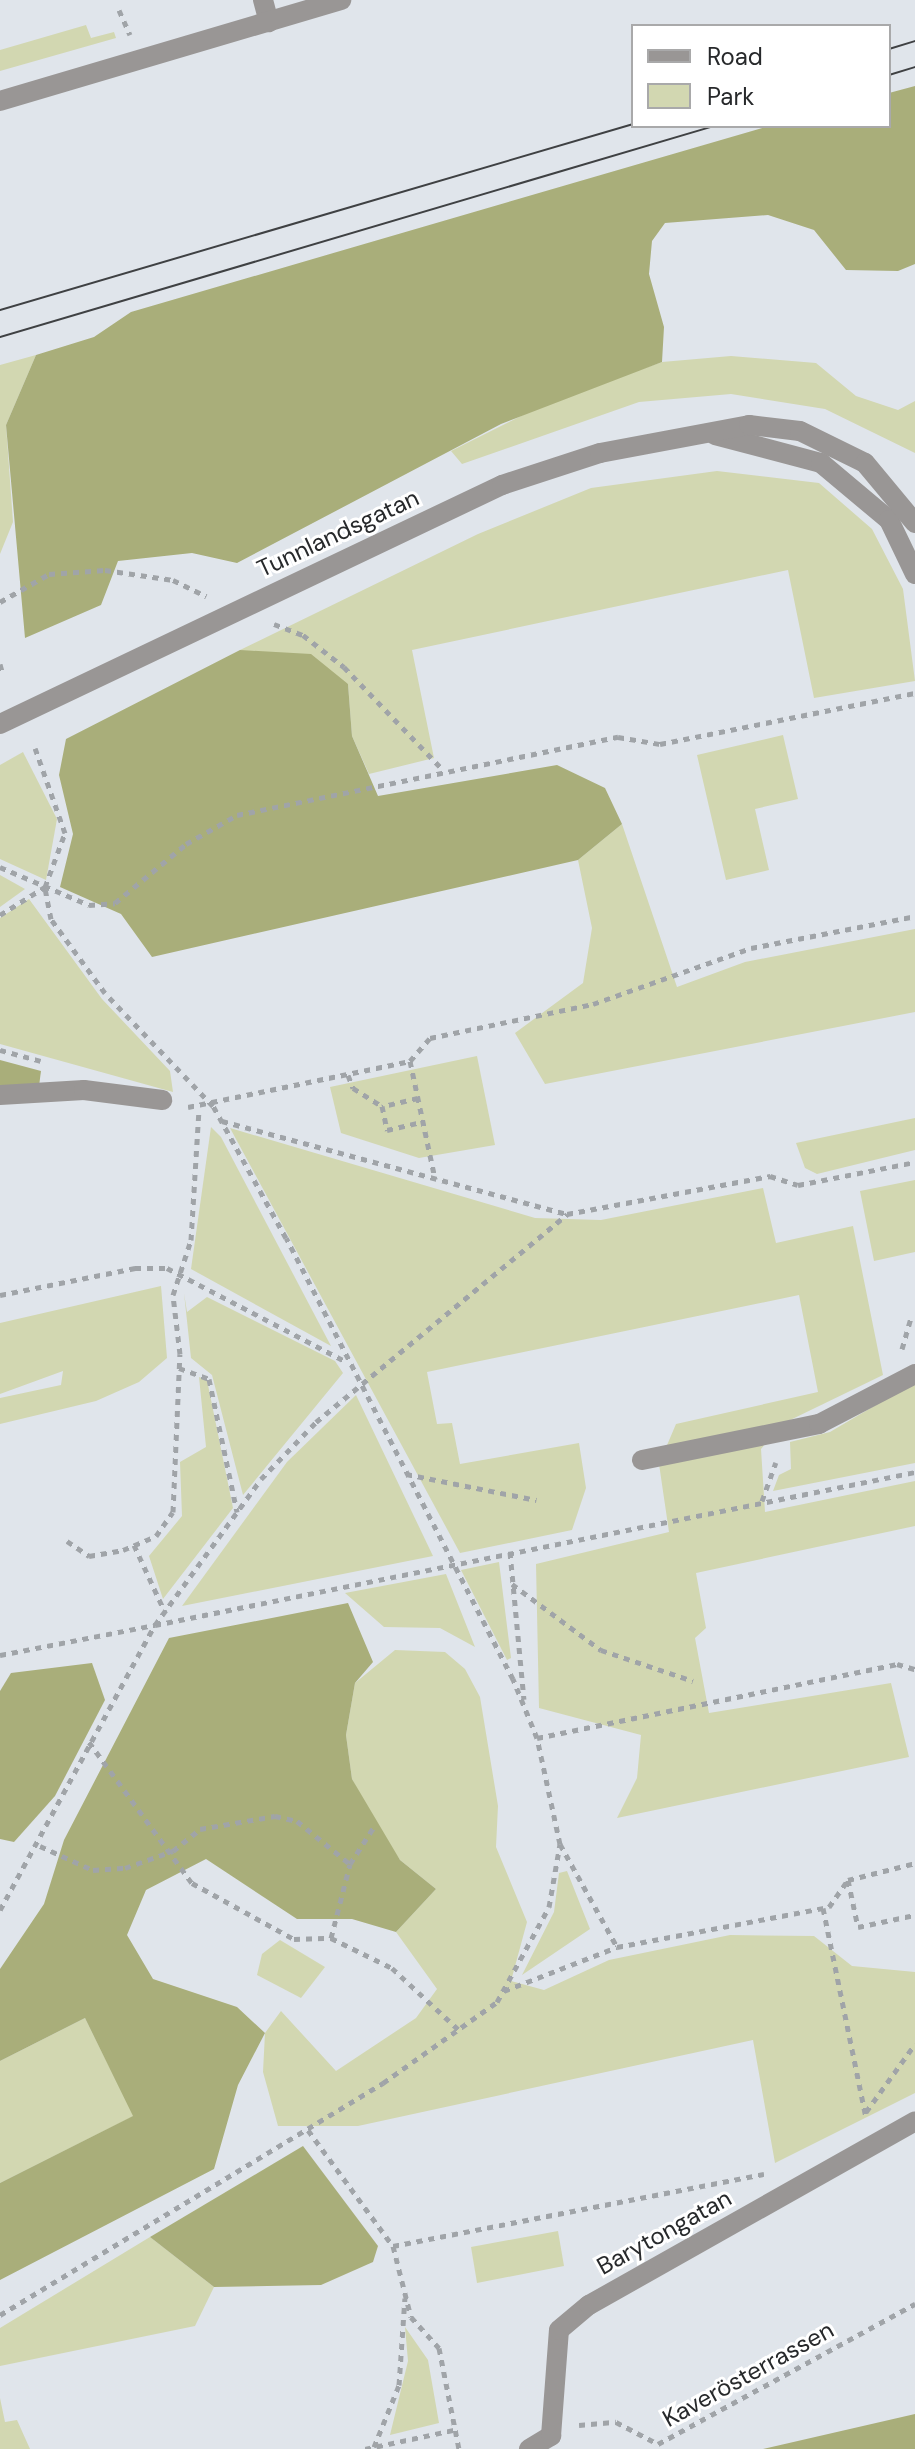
<!DOCTYPE html>
<html>
<head>
<meta charset="utf-8">
<style>
  body { margin:0 }
  #map { position:relative; width:915px; height:2449px; overflow:hidden; background:#e0e5eb; font-family:"DM Sans",sans-serif }
  div>[style] { position:absolute }
  [style*='--x'] { left:calc(var(--x)*1px); top:calc(var(--y)*1px); width:calc(var(--w)*1px); rotate:calc(var(--a)*1deg) }
  .green>* { inset:0; background:#d2d7b1 }
  .forest>* { inset:0; background:#a9ae7a }
  .path>* { height:5px; margin-top:-2.5px; transform-origin:0; background:repeating-linear-gradient(90deg,#a0a4a8 0 6px,transparent 0 12px) }
  .service>* { height:20px; margin:-10px; padding:0 10px; transform-origin:10px; border-radius:10px; background:#999695 }
  .minor>* { height:20px; margin:-10px; padding:0 10px; transform-origin:10px; border-radius:10px; background:#999695 }
  .tram>* { height:2px; margin:-1px; padding:0 1px; transform-origin:1px; border-radius:1px; background:#3f4143 }
  span { translate:-50% -50%; white-space:nowrap; text-align:center; line-height:1.15; -webkit-text-stroke:6px #fff; paint-order:stroke }
  .street-label { font-size:24px; color:#27292b }
  .legend { position:absolute; left:631px; top:24px; width:260px; height:104px; box-sizing:border-box; background:#fff; border:2px solid #a9a9aa; margin:0; padding:10px 14px; list-style:none; font-size:24px; color:#27292b }
  .legend li { display:flex; align-items:center; gap:16px; height:40px }
  .legend b { width:40px; border:2px solid #a9a9aa }
</style>
</head>
<body>
<div id="map">
  <div class="green">
    <i style="clip-path:polygon(86px 25px,91px 38px,114px 32px,116px 38px,0 71px,0 50px)"></i>
    <i style="clip-path:polygon(36px 355px,6px 425px,13px 522px,0 554px,0 365px)"></i>
    <i style="clip-path:polygon(731px 356px,816px 363px,856px 396px,898px 410px,915px 401px,915px 453px,825px 409px,731px 394px,639px 402px,462px 464px,451px 451px,551px 401px,662px 362px)"></i>
    <i style="clip-path:polygon(717px 471px,819px 483px,872px 529px,903px 589px,915px 681px,814px 698px,788px 570px,412px 650px,434px 758px,369px 774px,352px 736px,348px 684px,240px 650px,478px 534px,591px 488px)"></i>
    <i style="clip-path:polygon(783px 735px,798px 799px,755px 809px,769px 870px,726px 880px,697px 755px)"></i>
    <i style="clip-path:polygon(23px 752px,57px 819px,46px 880px,0 859px,0 765px)"></i>
    <i style="clip-path:polygon(622px 824px,677px 987px,745px 962px,915px 929px,915px 1012px,545px 1084px,515px 1033px,583px 983px,592px 928px,578px 860px)"></i>
    <i style="clip-path:polygon(0 875px,25px 889px,0 907px)"></i>
    <i style="clip-path:polygon(29px 899px,102px 999px,170px 1071px,173px 1092px,0 1044px,0 918px)"></i>
    <i style="clip-path:polygon(477px 1056px,495px 1145px,419px 1158px,341px 1133px,330px 1087px)"></i>
    <i style="clip-path:polygon(915px 1118px,915px 1150px,817px 1174px,805px 1168px,796px 1143px)"></i>
    <i style="clip-path:polygon(211px 1127px,221px 1137px,331px 1346px,191px 1269px)"></i>
    <i style="clip-path:polygon(230px 1128px,535px 1218px,601px 1220px,763px 1188px,776px 1243px,853px 1226px,883px 1375px,782px 1424px,761px 1449px,765px 1512px,915px 1481px,915px 1526px,696px 1573px,706px 1628px,695px 1638px,709px 1713px,891px 1683px,909px 1757px,617px 1818px,637px 1778px,641px 1735px,539px 1708px,536px 1564px,669px 1532px,659px 1464px,676px 1424px,818px 1392px,799px 1295px,427px 1372px,437px 1424px,452px 1423px,460px 1464px,579px 1443px,586px 1488px,572px 1530px,460px 1553px)"></i>
    <i style="clip-path:polygon(915px 1180px,915px 1252px,874px 1261px,860px 1191px)"></i>
    <i style="clip-path:polygon(161px 1286px,167px 1358px,139px 1382px,96px 1401px,0 1424px,0 1398px,61px 1385px,63px 1371px,0 1394px,0 1323px)"></i>
    <i style="clip-path:polygon(184px 1293px,187px 1312px,207px 1297px,335px 1361px,343px 1373px,243px 1495px,212px 1375px,191px 1358px)"></i>
    <i style="clip-path:polygon(199px 1377px,207px 1380px,233px 1508px,163px 1599px,149px 1556px,182px 1516px,180px 1462px,206px 1447px)"></i>
    <i style="clip-path:polygon(915px 1382px,915px 1463px,773px 1491px,779px 1475px,791px 1469px,790px 1442px,830px 1432px)"></i>
    <i style="clip-path:polygon(356px 1395px,433px 1556px,182px 1606px,287px 1462px)"></i>
    <i style="clip-path:polygon(499px 1562px,511px 1658px,507px 1660px,461px 1570px)"></i>
    <i style="clip-path:polygon(446px 1574px,475px 1647px,440px 1628px,384px 1627px,345px 1593px)"></i>
    <i style="clip-path:polygon(395px 1650px,445px 1652px,465px 1669px,480px 1697px,498px 1806px,496px 1847px,527px 1922px,511px 1981px,544px 1990px,609px 1960px,730px 1935px,814px 1936px,852px 1966px,915px 1972px,915px 2093px,775px 2163px,753px 2040px,358px 2126px,278px 2126px,263px 2072px,265px 2033px,281px 2011px,336px 2071px,416px 2018px,437px 1989px,396px 1932px,436px 1889px,400px 1860px,375px 1825px,352px 1779px,346px 1735px,355px 1683px)"></i>
    <i style="clip-path:polygon(567px 1871px,590px 1929px,522px 1975px,554px 1912px,559px 1873px)"></i>
    <i style="clip-path:polygon(280px 1940px,325px 1967px,301px 1998px,257px 1975px,262px 1954px)"></i>
    <i style="clip-path:polygon(85px 2018px,134px 2116px,0 2183px,0 2061px)"></i>
    <i style="clip-path:polygon(558px 2231px,564px 2266px,477px 2283px,471px 2247px)"></i>
    <i style="clip-path:polygon(150px 2237px,214px 2287px,195px 2326px,0 2366px,0 2328px)"></i>
    <i style="clip-path:polygon(405px 2327px,428px 2360px,439px 2423px,390px 2435px,408px 2361px)"></i>
    <i style="clip-path:polygon(0 2398px,5px 2422px,17px 2420px,30px 2449px,0 2449px)"></i>
  </div>
  <div class="forest">
    <i style="clip-path:polygon(915px 86px,915px 264px,898px 271px,846px 270px,814px 230px,768px 215px,665px 223px,652px 241px,649px 274px,664px 327px,662px 362px,501px 424px,237px 563px,192px 553px,118px 561px,101px 605px,25px 638px,6px 425px,36px 355px,94px 337px,131px 312px,769px 126px,889px 126px,889px 93px)"></i>
    <i style="clip-path:polygon(240px 650px,311px 654px,348px 684px,352px 736px,378px 796px,557px 765px,605px 788px,622px 824px,578px 860px,152px 957px,121px 914px,60px 887px,73px 834px,59px 775px,66px 739px)"></i>
    <i style="clip-path:polygon(0 1060px,41px 1071px,39px 1086px,0 1085px)"></i>
    <i style="clip-path:polygon(348px 1603px,373px 1662px,355px 1683px,346px 1735px,352px 1779px,400px 1860px,436px 1889px,396px 1932px,352px 1919px,297px 1919px,206px 1859px,146px 1890px,127px 1935px,153px 1979px,237px 2007px,265px 2033px,238px 2085px,214px 2169px,0 2280px,0 2183px,133px 2116px,85px 2018px,0 2061px,0 1969px,44px 1904px,64px 1840px,169px 1638px)"></i>
    <i style="clip-path:polygon(92px 1663px,105px 1700px,55px 1796px,14px 1842px,0 1839px,0 1691px,11px 1673px)"></i>
    <i style="clip-path:polygon(303px 2146px,378px 2246px,373px 2262px,321px 2285px,214px 2287px,150px 2237px)"></i>
    <i style="clip-path:polygon(915px 2414px,915px 2449px,763px 2449px)"></i>
  </div>
  <div class="path">
    <i style="--x:119;--y:10;--w:27;--a:66"></i>
    <i style="--x:0;--y:602;--w:56;--a:-29.7"></i>
    <i style="--x:49;--y:574;--w:56;--a:-4.1"></i>
    <i style="--x:105;--y:570;--w:69;--a:8.4"></i>
    <i style="--x:173;--y:580;--w:37;--a:26"></i>
    <i style="--x:274;--y:624;--w:31;--a:21"></i>
    <i style="--x:303;--y:635;--w:52;--a:38"></i>
    <i style="--x:344;--y:667;--w:143;--a:46.1"></i>
    <i style="--x:0;--y:664;--w:11;--a:75"></i>
    <i style="--x:0;--y:867;--w:97;--a:23.1"></i>
    <i style="--x:89;--y:905;--w:26;--a:-4"></i>
    <i style="--x:115;--y:903;--w:92;--a:-39.7"></i>
    <i style="--x:186;--y:844;--w:59;--a:-29.6"></i>
    <i style="--x:237;--y:815;--w:389;--a:-11.6"></i>
    <i style="--x:618;--y:737;--w:43;--a:9.5"></i>
    <i style="--x:660;--y:744;--w:260;--a:-11.3"></i>
    <i style="--x:0;--y:915;--w:53;--a:-31.9"></i>
    <i style="--x:45;--y:887;--w:58;--a:-69.7"></i>
    <i style="--x:65;--y:833;--w:90;--a:-109.4"></i>
    <i style="--x:0;--y:1050;--w:42;--a:15"></i>
    <i style="--x:410;--y:1061;--w:121;--a:78"></i>
    <i style="--x:348;--y:1075;--w:14;--a:69"></i>
    <i style="--x:353;--y:1088;--w:34;--a:32"></i>
    <i style="--x:418;--y:1098;--w:37;--a:167"></i>
    <i style="--x:382;--y:1106;--w:25;--a:78"></i>
    <i style="--x:387;--y:1130;--w:37;--a:-13"></i>
    <i style="--x:188;--y:1107;--w:227;--a:-11.7"></i>
    <i style="--x:410;--y:1061;--w:30;--a:-49"></i>
    <i style="--x:430;--y:1038;--w:167;--a:-11.8"></i>
    <i style="--x:593;--y:1004;--w:168;--a:-19.5"></i>
    <i style="--x:751;--y:948;--w:167;--a:-11"></i>
    <i style="--x:222;--y:1121;--w:356;--a:15.1"></i>
    <i style="--x:0;--y:1295;--w:138;--a:-11.3"></i>
    <i style="--x:135;--y:1268;--w:32;--a:0"></i>
    <i style="--x:167;--y:1268;--w:199;--a:27.6"></i>
    <i style="--x:902;--y:1349;--w:33;--a:-74"></i>
    <i style="--x:179;--y:1368;--w:32;--a:20"></i>
    <i style="--x:209;--y:1379;--w:136;--a:78.1"></i>
    <i style="--x:406;--y:1474;--w:133;--a:11.3"></i>
    <i style="--x:762;--y:1501;--w:41;--a:-70.3"></i>
    <i style="--x:67;--y:1541;--w:27;--a:34"></i>
    <i style="--x:89;--y:1556;--w:35;--a:-10"></i>
    <i style="--x:123;--y:1550;--w:36;--a:-23"></i>
    <i style="--x:156;--y:1536;--w:29;--a:-55"></i>
    <i style="--x:173;--y:1512;--w:158;--a:-87.5"></i>
    <i style="--x:180;--y:1354;--w:59;--a:-96.8"></i>
    <i style="--x:173;--y:1295;--w:58;--a:-71.9"></i>
    <i style="--x:191;--y:1240;--w:131;--a:-86.5"></i>
    <i style="--x:134;--y:1545;--w:74;--a:65.2"></i>
    <i style="--x:510;--y:1552;--w:148;--a:84.6"></i>
    <i style="--x:512;--y:1584;--w:111;--a:36.6"></i>
    <i style="--x:601;--y:1650;--w:97;--a:18.6"></i>
    <i style="--x:0;--y:1655;--w:158;--a:-11"></i>
    <i style="--x:155;--y:1625;--w:180;--a:-54"></i>
    <i style="--x:261;--y:1479;--w:79;--a:-46"></i>
    <i style="--x:316;--y:1422;--w:326;--a:-39.6"></i>
    <i style="--x:567;--y:1214;--w:207;--a:-10.6"></i>
    <i style="--x:770;--y:1176;--w:29;--a:18"></i>
    <i style="--x:798;--y:1185;--w:119;--a:-11.1"></i>
    <i style="--x:537;--y:1738;--w:368;--a:-11.6"></i>
    <i style="--x:897;--y:1664;--w:19;--a:16"></i>
    <i style="--x:89;--y:1742;--w:175;--a:53.9"></i>
    <i style="--x:192;--y:1883;--w:116;--a:28.8"></i>
    <i style="--x:294;--y:1939;--w:37;--a:-2"></i>
    <i style="--x:331;--y:1938;--w:68;--a:26.2"></i>
    <i style="--x:392;--y:1968;--w:94;--a:42.8"></i>
    <i style="--x:560;--y:1844;--w:118;--a:61"></i>
    <i style="--x:40;--y:1846;--w:58;--a:24.4"></i>
    <i style="--x:93;--y:1870;--w:32;--a:-4"></i>
    <i style="--x:125;--y:1868;--w:51;--a:-19.5"></i>
    <i style="--x:173;--y:1851;--w:35;--a:-39"></i>
    <i style="--x:200;--y:1829;--w:76;--a:-9.8"></i>
    <i style="--x:275;--y:1816;--w:23;--a:13"></i>
    <i style="--x:297;--y:1821;--w:68;--a:39.1"></i>
    <i style="--x:848;--y:1880;--w:48;--a:78"></i>
    <i style="--x:858;--y:1927;--w:58;--a:-11.9"></i>
    <i style="--x:823;--y:1908;--w:214;--a:78.4"></i>
    <i style="--x:0;--y:1910;--w:324;--a:-61.5"></i>
    <i style="--x:155;--y:1625;--w:775;--a:-11.38"></i>
    <i style="--x:331;--y:1938;--w:76;--a:-75.6"></i>
    <i style="--x:350;--y:1864;--w:46;--a:-57.3"></i>
    <i style="--x:504;--y:1991;--w:121;--a:-21.3"></i>
    <i style="--x:617;--y:1947;--w:216;--a:-10.7"></i>
    <i style="--x:829;--y:1907;--w:33;--a:-55"></i>
    <i style="--x:848;--y:1880;--w:69;--a:-14.2"></i>
    <i style="--x:866;--y:2112;--w:84;--a:-54.2"></i>
    <i style="--x:308;--y:2130;--w:144;--a:53.8"></i>
    <i style="--x:393;--y:2246;--w:73;--a:75.8"></i>
    <i style="--x:411;--y:2317;--w:42;--a:47.9"></i>
    <i style="--x:439;--y:2348;--w:103;--a:78.8"></i>
    <i style="--x:393;--y:2246;--w:378;--a:-11"></i>
    <i style="--x:0;--y:2315;--w:448;--a:-31.2"></i>
    <i style="--x:383;--y:2083;--w:140;--a:-35.4"></i>
    <i style="--x:497;--y:2002;--w:108;--a:-61.3"></i>
    <i style="--x:549;--y:1907;--w:64;--a:-80.1"></i>
    <i style="--x:560;--y:1844;--w:108;--a:-102.2"></i>
    <i style="--x:537;--y:1738;--w:64;--a:-112.1"></i>
    <i style="--x:513;--y:1679;--w:496;--a:-117.2"></i>
    <i style="--x:286;--y:1238;--w:151;--a:-118.9"></i>
    <i style="--x:213;--y:1106;--w:156;--a:-133.7"></i>
    <i style="--x:105;--y:993;--w:92;--a:-126.1"></i>
    <i style="--x:51;--y:919;--w:33;--a:-101"></i>
    <i style="--x:579;--y:2425;--w:37;--a:-5"></i>
    <i style="--x:616;--y:2422;--w:47;--a:27.6"></i>
    <i style="--x:658;--y:2444;--w:293;--a:-28.6"></i>
    <i style="--x:374;--y:2447;--w:67;--a:-68"></i>
    <i style="--x:399;--y:2385;--w:87;--a:-86.1"></i>
    <i style="--x:365;--y:2449;--w:91;--a:-12.1"></i>
  </div>
  <div class="service">
    <i style="--x:0;--y:1095;--w:84;--a:-3.4"></i>
    <i style="--x:84;--y:1090;--w:79;--a:7.3"></i>
    <i style="--x:642;--y:1460;--w:181;--a:-11.5"></i>
    <i style="--x:819;--y:1424;--w:108;--a:-27.5"></i>
  </div>
  <div class="minor">
    <i style="--x:263;--y:0;--w:23;--a:75"></i>
    <i style="--x:0;--y:101;--w:356;--a:-16.5"></i>
    <i style="--x:715;--y:435;--w:110;--a:14.8"></i>
    <i style="--x:821;--y:463;--w:89;--a:40"></i>
    <i style="--x:889;--y:520;--w:60;--a:64.3"></i>
    <i style="--x:0;--y:724;--w:556;--a:-25.46"></i>
    <i style="--x:502;--y:485;--w:103;--a:-18.1"></i>
    <i style="--x:600;--y:453;--w:152;--a:-10.6"></i>
    <i style="--x:749;--y:425;--w:51;--a:6.7"></i>
    <i style="--x:800;--y:431;--w:72;--a:26.2"></i>
    <i style="--x:865;--y:463;--w:78;--a:50.2"></i>
    <i style="--x:529;--y:2449;--w:26;--a:-31"></i>
    <i style="--x:551;--y:2436;--w:106;--a:-85.7"></i>
    <i style="--x:559;--y:2330;--w:39;--a:-40"></i>
    <i style="--x:589;--y:2305;--w:374;--a:-29.4"></i>
  </div>
  <div class="tram">
    <i style="--x:889;--y:49;--w:27;--a:-17"></i>
    <i style="--x:889;--y:75;--w:27;--a:-17"></i>
    <i style="--x:0;--y:310;--w:660;--a:-16.37"></i>
    <i style="--x:0;--y:337;--w:745;--a:-16.46"></i>
  </div>
  <div class="street-label">
    <span style="left:338px;top:533px;rotate:-25deg">Tunnlandsgatan</span>
    <span style="left:664px;top:2232px;rotate:-29deg">Barytongatan</span>
    <span style="left:748px;top:2374px;rotate:-29deg">Kaverösterrassen</span>
  </div>
  <ul class="legend">
  <li><b style="height:10px;background:#999695"></b>Road</li>
  <li><b style="height:22px;background:#d2d7b1"></b>Park</li>
  </ul>
</div>
</body>
</html>
